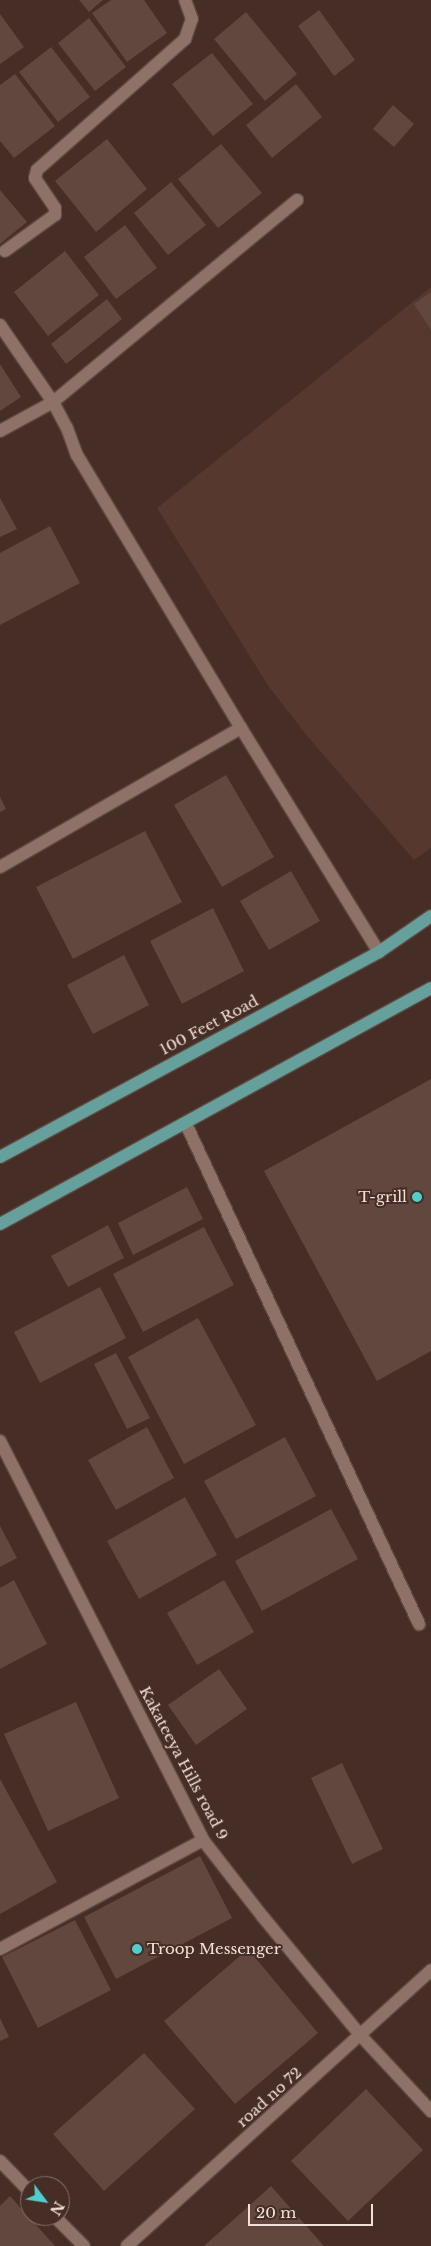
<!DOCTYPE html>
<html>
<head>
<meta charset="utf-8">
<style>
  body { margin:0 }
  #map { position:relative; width:431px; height:2246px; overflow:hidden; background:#462d25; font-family:"Libre Baskerville",serif }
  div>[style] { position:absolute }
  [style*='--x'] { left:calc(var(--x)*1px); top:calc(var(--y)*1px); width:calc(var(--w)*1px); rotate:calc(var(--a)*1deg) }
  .built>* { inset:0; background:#56382e }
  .building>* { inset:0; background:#62473e }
  .roads { filter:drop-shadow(1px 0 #5e4a42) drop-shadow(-1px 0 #5e4a42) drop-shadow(0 1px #5e4a42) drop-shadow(0 -1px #5e4a42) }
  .minor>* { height:12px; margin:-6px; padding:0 6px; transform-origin:6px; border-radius:6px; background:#8e7167 }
  .major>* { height:12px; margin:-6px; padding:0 6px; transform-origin:6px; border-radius:6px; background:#66a09c }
  .dots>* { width:14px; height:14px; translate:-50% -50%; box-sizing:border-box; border:2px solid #462d25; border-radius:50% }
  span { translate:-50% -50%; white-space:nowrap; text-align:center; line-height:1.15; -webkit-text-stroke:4px #462d25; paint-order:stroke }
  .street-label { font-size:15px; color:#f1e0da }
  .poi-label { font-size:15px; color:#f1e0da }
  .right { translate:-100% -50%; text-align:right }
  .left { translate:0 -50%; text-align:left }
  .north { position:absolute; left:20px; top:2176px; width:50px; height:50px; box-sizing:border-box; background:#462d25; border:1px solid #8a756d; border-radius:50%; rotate:121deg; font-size:14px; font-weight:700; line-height:20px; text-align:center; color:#f1e0da }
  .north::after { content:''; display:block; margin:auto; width:18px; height:22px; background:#52cdcd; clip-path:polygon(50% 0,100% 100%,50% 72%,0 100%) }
  .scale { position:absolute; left:248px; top:2204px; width:125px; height:22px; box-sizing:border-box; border:2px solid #f1e0da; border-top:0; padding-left:6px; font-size:15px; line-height:18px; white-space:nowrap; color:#f1e0da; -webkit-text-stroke:4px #462d25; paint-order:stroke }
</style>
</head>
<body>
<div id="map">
  <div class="built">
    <i style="clip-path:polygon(431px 287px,431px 848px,414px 860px,308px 737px,269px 687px,157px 508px)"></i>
  </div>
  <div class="building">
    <i style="clip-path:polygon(79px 0,103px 0,89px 12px)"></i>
    <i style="clip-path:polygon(111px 0,144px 0,167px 33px,127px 62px,92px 13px)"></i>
    <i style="clip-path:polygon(319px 10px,355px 60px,334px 76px,298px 26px)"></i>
    <i style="clip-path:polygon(246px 12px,297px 74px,265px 101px,214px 39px)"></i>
    <i style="clip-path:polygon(0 14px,24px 47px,0 64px)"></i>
    <i style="clip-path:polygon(89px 18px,126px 67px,95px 91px,58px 43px)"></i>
    <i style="clip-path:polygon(51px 47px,90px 97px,58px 122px,19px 72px)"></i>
    <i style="clip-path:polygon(212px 53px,253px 104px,213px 136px,172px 84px)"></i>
    <i style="clip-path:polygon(15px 74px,55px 126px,14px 158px,0 141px,0 85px)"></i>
    <i style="clip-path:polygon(296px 84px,322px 117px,272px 158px,246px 125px)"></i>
    <i style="clip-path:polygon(393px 105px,414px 124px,394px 147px,373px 129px)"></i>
    <i style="clip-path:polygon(107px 139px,147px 189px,96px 232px,55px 181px)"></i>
    <i style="clip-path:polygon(221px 144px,262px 193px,218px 228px,178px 179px)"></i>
    <i style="clip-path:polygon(171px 182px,206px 225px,168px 255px,134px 213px)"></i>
    <i style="clip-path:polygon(0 190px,27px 222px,0 244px)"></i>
    <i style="clip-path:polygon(125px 225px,157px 268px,116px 299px,84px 257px)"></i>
    <i style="clip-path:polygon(65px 251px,99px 295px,48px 336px,14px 292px)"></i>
    <i style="clip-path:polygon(431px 292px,431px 330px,414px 304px)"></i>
    <i style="clip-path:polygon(107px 299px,122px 319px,66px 364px,51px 344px)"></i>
    <i style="clip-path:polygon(0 364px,21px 397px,0 411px)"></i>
    <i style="clip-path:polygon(0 498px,17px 529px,0 537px)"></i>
    <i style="clip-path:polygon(50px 526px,80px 583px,0 625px,0 553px)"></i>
    <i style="clip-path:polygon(226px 775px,274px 857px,222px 887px,174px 805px)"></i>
    <i style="clip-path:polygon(0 797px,6px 809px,0 812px)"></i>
    <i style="clip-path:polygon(145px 831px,182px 902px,73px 959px,36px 887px)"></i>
    <i style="clip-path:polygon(291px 871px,320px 921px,269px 950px,240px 901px)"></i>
    <i style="clip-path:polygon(213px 908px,244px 971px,182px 1004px,150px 941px)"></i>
    <i style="clip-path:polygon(124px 955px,149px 1005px,93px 1034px,67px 985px)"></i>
    <i style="clip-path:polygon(431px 1079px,431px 1351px,377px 1381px,264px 1171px)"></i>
    <i style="clip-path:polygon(187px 1187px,203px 1219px,133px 1255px,118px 1223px)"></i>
    <i style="clip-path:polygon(108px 1225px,124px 1258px,68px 1287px,51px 1256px)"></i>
    <i style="clip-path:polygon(204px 1227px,234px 1285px,143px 1332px,113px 1274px)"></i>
    <i style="clip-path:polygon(100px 1287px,126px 1338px,40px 1383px,14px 1332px)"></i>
    <i style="clip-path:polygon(198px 1318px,256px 1425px,184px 1464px,128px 1357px)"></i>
    <i style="clip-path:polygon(116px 1353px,150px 1418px,127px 1429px,94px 1364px)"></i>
    <i style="clip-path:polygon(147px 1427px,174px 1478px,116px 1510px,88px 1460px)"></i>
    <i style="clip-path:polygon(285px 1437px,316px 1496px,236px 1539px,204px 1481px)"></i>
    <i style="clip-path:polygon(185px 1497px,217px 1555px,139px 1599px,107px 1541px)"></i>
    <i style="clip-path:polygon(331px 1509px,358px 1559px,262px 1611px,235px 1561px)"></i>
    <i style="clip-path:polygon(0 1526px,17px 1558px,0 1567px)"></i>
    <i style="clip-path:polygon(14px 1580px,47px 1644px,0 1669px,0 1588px)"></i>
    <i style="clip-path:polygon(224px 1580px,254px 1632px,197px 1665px,167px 1613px)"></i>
    <i style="clip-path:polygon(219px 1669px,247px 1709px,196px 1745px,168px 1705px)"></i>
    <i style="clip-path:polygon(76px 1702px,119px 1798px,48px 1831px,4px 1734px)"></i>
    <i style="clip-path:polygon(342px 1763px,383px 1849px,352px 1864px,311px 1778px)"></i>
    <i style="clip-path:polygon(0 1779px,57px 1882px,0 1914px)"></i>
    <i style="clip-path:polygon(200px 1856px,232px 1918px,116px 1979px,84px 1917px)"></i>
    <i style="clip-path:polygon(75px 1920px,111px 1990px,38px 2028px,2px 1957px)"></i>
    <i style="clip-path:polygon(248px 1949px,318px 2033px,235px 2104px,164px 2021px)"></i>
    <i style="clip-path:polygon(0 2018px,9px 2037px,0 2041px)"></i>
    <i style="clip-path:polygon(144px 2053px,195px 2109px,104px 2191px,53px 2134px)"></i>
    <i style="clip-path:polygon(366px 2089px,423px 2150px,348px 2221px,291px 2161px)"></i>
    <i style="clip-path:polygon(271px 2186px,324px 2246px,204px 2246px)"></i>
    <i style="clip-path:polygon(10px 2196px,55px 2246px,0 2246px,0 2206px)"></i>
  </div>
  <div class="roads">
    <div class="minor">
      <i style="--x:5;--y:251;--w:62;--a:-35.8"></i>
      <i style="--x:55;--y:215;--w:7;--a:-90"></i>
      <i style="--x:55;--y:208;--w:36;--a:-124"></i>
      <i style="--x:35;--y:178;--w:8;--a:-76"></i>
      <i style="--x:37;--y:170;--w:198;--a:-41.5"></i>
      <i style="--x:185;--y:39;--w:21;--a:-71"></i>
      <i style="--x:192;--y:19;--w:20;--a:-110"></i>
      <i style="--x:0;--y:325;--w:93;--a:55.5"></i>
      <i style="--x:53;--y:402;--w:30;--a:62"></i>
      <i style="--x:67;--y:428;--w:29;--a:70"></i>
      <i style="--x:77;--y:455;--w:318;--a:59"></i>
      <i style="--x:241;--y:728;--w:263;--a:58.4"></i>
      <i style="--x:0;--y:431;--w:60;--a:-28.7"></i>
      <i style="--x:53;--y:402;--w:317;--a:-39.6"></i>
      <i style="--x:0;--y:867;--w:278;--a:-30"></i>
      <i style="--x:186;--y:1124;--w:552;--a:65.01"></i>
      <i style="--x:0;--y:1441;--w:448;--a:63"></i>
      <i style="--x:203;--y:1840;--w:98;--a:52.1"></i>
      <i style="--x:263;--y:1917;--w:154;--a:50.5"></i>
      <i style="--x:361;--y:2036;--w:103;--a:47"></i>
      <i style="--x:0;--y:1949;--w:230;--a:-28.2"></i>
      <i style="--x:0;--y:2161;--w:43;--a:45.9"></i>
      <i style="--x:54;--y:2216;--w:42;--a:45"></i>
      <i style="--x:127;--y:2246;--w:411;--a:-42.2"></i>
    </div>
    <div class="major">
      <i style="--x:0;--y:1157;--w:431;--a:-28.4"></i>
      <i style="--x:379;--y:952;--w:63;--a:-34.7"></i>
      <i style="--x:0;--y:1224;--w:491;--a:-28.7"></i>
    </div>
  </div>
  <div class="dots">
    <i style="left:417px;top:1197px;background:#52cdcd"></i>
    <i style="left:137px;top:1949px;background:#52cdcd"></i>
  </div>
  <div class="street-label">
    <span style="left:209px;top:1025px;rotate:-28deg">100 Feet Road</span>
    <span style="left:184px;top:1763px;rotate:62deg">Kakateeya Hills road 9</span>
    <span style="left:269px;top:2097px;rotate:-42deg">road no 72</span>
  </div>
  <div class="poi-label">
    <span class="right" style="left:407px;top:1197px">T-grill</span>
    <span class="left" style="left:147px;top:1949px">Troop Messenger</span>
  </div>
  <div class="north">N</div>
  <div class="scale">20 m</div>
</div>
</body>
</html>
